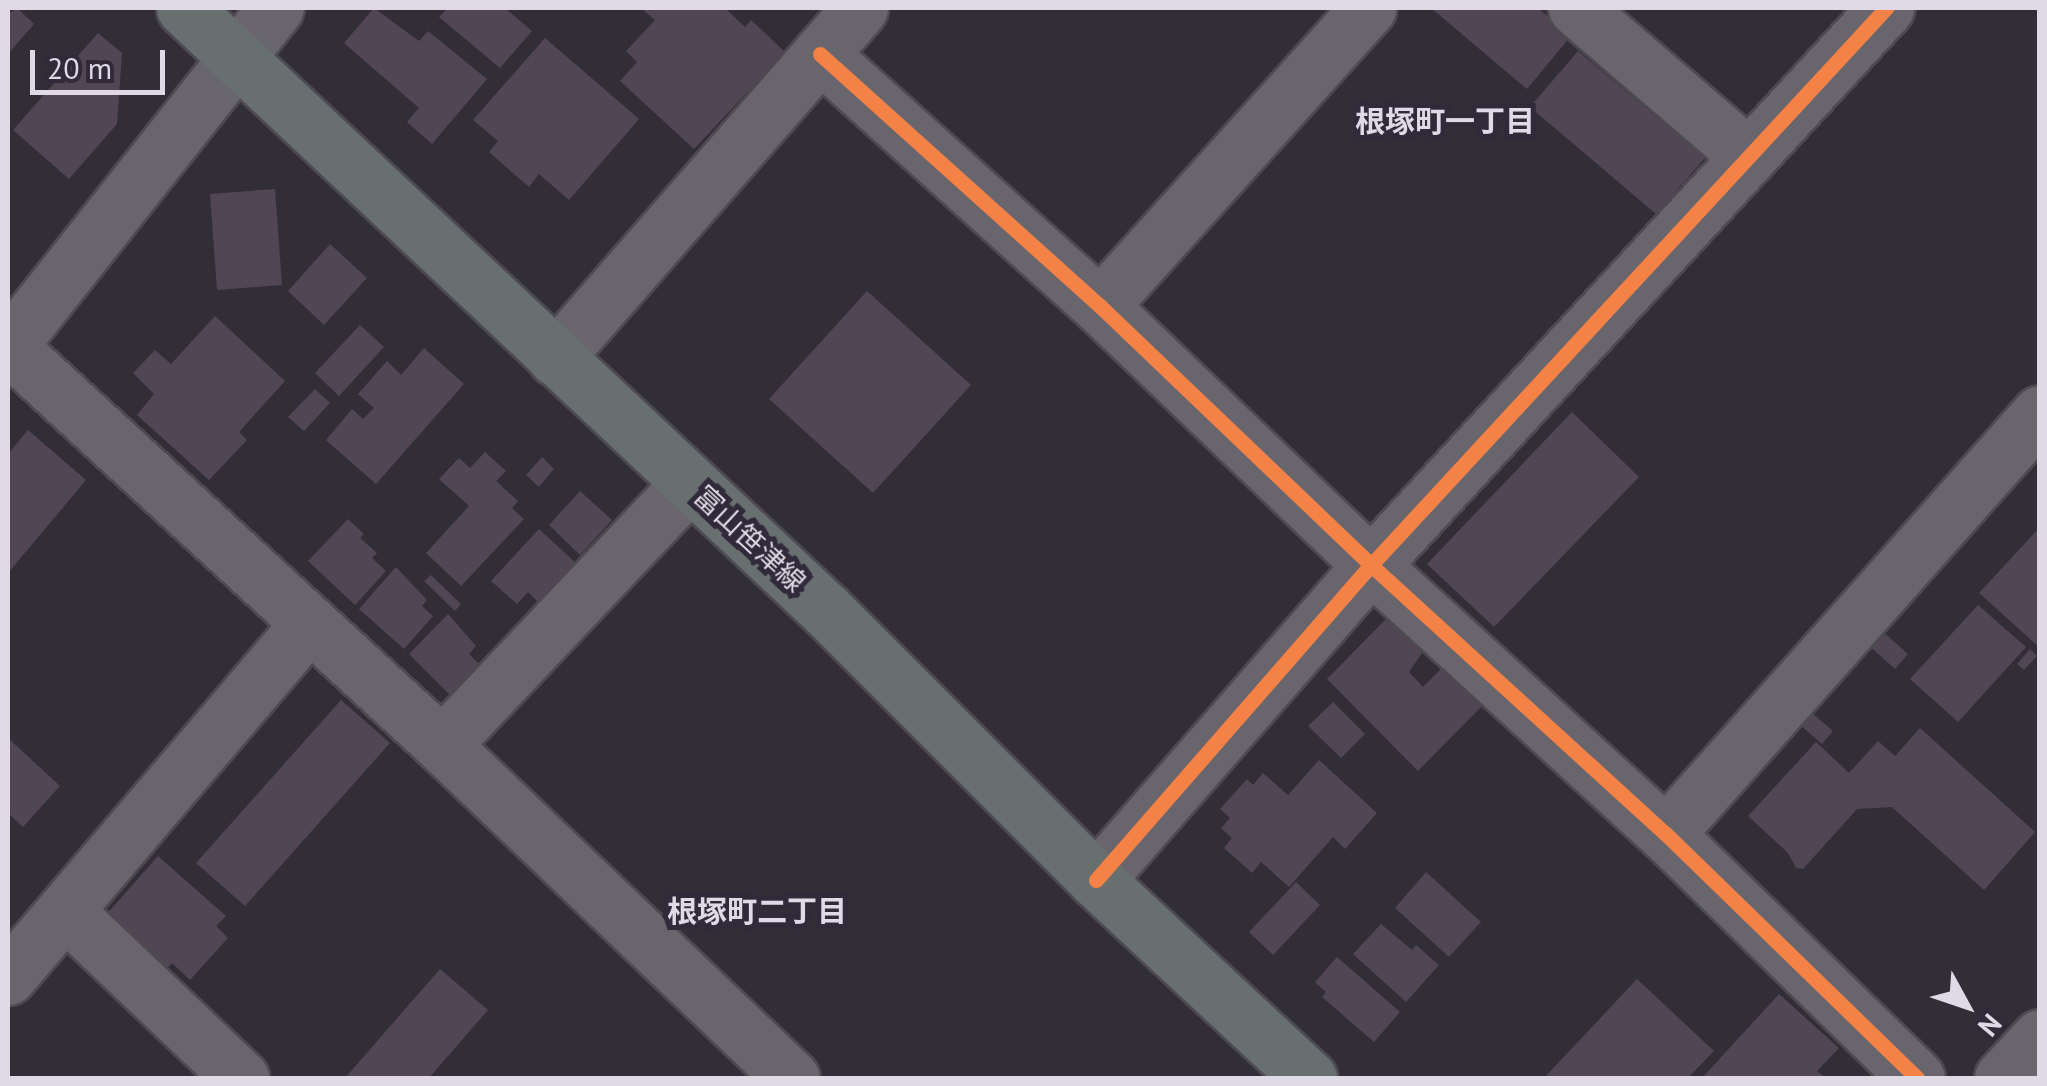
<!DOCTYPE html>
<html>
<head>
<meta charset="utf-8">
<style>
  body { margin:0 }
  #map { position:relative; width:2047px; height:1086px; overflow:hidden; background:#322e37; font-family:"PT Sans","Noto Sans JP",sans-serif }
  div>[style] { position:absolute }
  [style*='--x'] { left:calc(var(--x)*1px); top:calc(var(--y)*1px); width:calc(var(--w)*1px); rotate:calc(var(--a)*1deg) }
  .building>* { inset:0; background:#514654 }
  .roads { filter:drop-shadow(2px 0 #4d4a52) drop-shadow(-2px 0 #4d4a52) drop-shadow(0 2px #4d4a52) drop-shadow(0 -2px #4d4a52) }
  .minor>* { height:55px; margin:-27.5px; padding:0 27.5px; transform-origin:27.5px; border-radius:27.5px; background:#69656d }
  .tertiary>* { height:55px; margin:-27.5px; padding:0 27.5px; transform-origin:27.5px; border-radius:27.5px; background:#69656d }
  .primary>* { height:55px; margin:-27.5px; padding:0 27.5px; transform-origin:27.5px; border-radius:27.5px; background:#676f6f }
  .cycleway>* { height:15px; margin:-7.5px; padding:0 7.5px; transform-origin:7.5px; border-radius:7.5px; background:#f48246 }
  span { translate:-50% -50%; white-space:nowrap; text-align:center; line-height:1.15; -webkit-text-stroke:10px #312a3b; paint-order:stroke }
  .street-label { font-size:28px; color:#dfdae5 }
  .neighbourhood-label { font-size:30px; color:#dfdae5; font-weight:700 }
  .frame { position:absolute; inset:0; border:10px solid #dfdae5; pointer-events:none }
  .north { position:absolute; left:1917px; top:956px; width:100px; height:100px; -webkit-text-stroke:8px #312a3b; paint-order:stroke; rotate:130deg; font-size:28px; font-weight:700; line-height:40px; text-align:center; color:#dfdae5 }
  .north::after { content:''; display:block; margin:auto; width:35px; height:45px; background:#dfdae5; clip-path:polygon(50% 0,100% 100%,50% 72%,0 100%) }
  .scale { position:absolute; left:30px; top:50px; width:135px; height:45px; box-sizing:border-box; border:5px solid #dfdae5; border-top:0; padding-left:12px; font-size:30px; line-height:35px; white-space:nowrap; color:#dfdae5; -webkit-text-stroke:8px #312a3b; paint-order:stroke }
</style>
</head>
<body>
<div id="map">
  <div class="building">
    <i style="clip-path:polygon(17px 8px,34px 24px,8px 54px,8px 14px)"></i>
    <i style="clip-path:polygon(374px 8px,419px 41px,428px 31px,487px 79px,432px 144px,407px 122px,419px 108px,344px 43px)"></i>
    <i style="clip-path:polygon(448px 8px,505px 8px,532px 31px,500px 68px,439px 17px)"></i>
    <i style="clip-path:polygon(641px 8px,725px 8px,745px 27px,751px 20px,785px 52px,694px 149px,620px 81px,637px 62px,626px 51px,655px 20px)"></i>
    <i style="clip-path:polygon(1431px 8px,1538px 8px,1571px 36px,1527px 89px)"></i>
    <i style="clip-path:polygon(98px 33px,122px 53px,117px 124px,69px 179px,13px 130px)"></i>
    <i style="clip-path:polygon(545px 38px,639px 119px,569px 200px,539px 174px,529px 187px,489px 152px,498px 141px,473px 120px)"></i>
    <i style="clip-path:polygon(1578px 51px,1705px 158px,1656px 214px,1530px 107px)"></i>
    <i style="clip-path:polygon(275px 189px,282px 285px,217px 290px,210px 194px)"></i>
    <i style="clip-path:polygon(330px 244px,367px 278px,324px 325px,288px 291px)"></i>
    <i style="clip-path:polygon(867px 291px,971px 385px,873px 493px,769px 399px)"></i>
    <i style="clip-path:polygon(215px 316px,285px 381px,239px 432px,247px 440px,209px 480px,137px 415px,154px 394px,133px 373px,155px 350px,171px 364px)"></i>
    <i style="clip-path:polygon(360px 325px,384px 347px,339px 396px,315px 373px)"></i>
    <i style="clip-path:polygon(424px 348px,464px 384px,376px 484px,326px 440px,352px 409px,363px 419px,374px 408px,358px 394px,387px 361px,401px 375px)"></i>
    <i style="clip-path:polygon(315px 389px,330px 403px,304px 431px,288px 417px)"></i>
    <i style="clip-path:polygon(1572px 412px,1639px 477px,1494px 627px,1427px 564px)"></i>
    <i style="clip-path:polygon(28px 430px,86px 480px,8px 573px,8px 454px)"></i>
    <i style="clip-path:polygon(485px 452px,506px 471px,496px 481px,518px 501px,512px 508px,524px 519px,461px 586px,426px 553px,469px 506px,439px 479px,459px 458px,470px 468px)"></i>
    <i style="clip-path:polygon(542px 457px,554px 469px,539px 487px,526px 475px)"></i>
    <i style="clip-path:polygon(580px 491px,612px 520px,580px 555px,549px 525px)"></i>
    <i style="clip-path:polygon(348px 519px,364px 534px,360px 538px,377px 553px,372px 558px,386px 571px,355px 605px,308px 561px)"></i>
    <i style="clip-path:polygon(2040px 527px,2040px 648px,1979px 593px)"></i>
    <i style="clip-path:polygon(539px 529px,578px 565px,541px 605px,528px 592px,517px 604px,491px 581px)"></i>
    <i style="clip-path:polygon(396px 567px,427px 600px,422px 606px,433px 616px,404px 649px,359px 609px)"></i>
    <i style="clip-path:polygon(431px 575px,461px 604px,455px 611px,424px 581px)"></i>
    <i style="clip-path:polygon(1978px 605px,2026px 647px,1958px 722px,1910px 679px)"></i>
    <i style="clip-path:polygon(448px 614px,476px 646px,469px 654px,484px 669px,454px 699px,409px 654px)"></i>
    <i style="clip-path:polygon(1389px 616px,1424px 650px,1409px 672px,1423px 687px,1445px 665px,1484px 704px,1418px 771px,1327px 679px)"></i>
    <i style="clip-path:polygon(1879px 628px,1908px 654px,1895px 669px,1865px 642px)"></i>
    <i style="clip-path:polygon(2030px 649px,2037px 656px,2024px 670px,2017px 664px)"></i>
    <i style="clip-path:polygon(341px 700px,390px 743px,245px 906px,196px 863px)"></i>
    <i style="clip-path:polygon(1333px 702px,1365px 734px,1341px 758px,1308px 726px)"></i>
    <i style="clip-path:polygon(1804px 706px,1833px 731px,1822px 744px,1793px 719px)"></i>
    <i style="clip-path:polygon(1920px 728px,2035px 832px,1984px 890px,1892px 807px,1857px 809px,1803px 869px,1796px 868px,1788px 853px,1748px 816px,1816px 742px,1849px 773px,1878px 741px,1895px 756px)"></i>
    <i style="clip-path:polygon(8px 738px,60px 786px,23px 827px,8px 813px)"></i>
    <i style="clip-path:polygon(1319px 760px,1377px 813px,1345px 849px,1333px 837px,1289px 887px,1261px 862px,1252px 873px,1224px 848px,1232px 838px,1221px 828px,1230px 818px,1220px 809px,1247px 779px,1253px 785px,1263px 773px,1288px 795px)"></i>
    <i style="clip-path:polygon(158px 856px,226px 916px,216px 926px,228px 938px,190px 980px,172px 963px,165px 971px,104px 917px)"></i>
    <i style="clip-path:polygon(1426px 872px,1481px 922px,1449px 957px,1395px 908px)"></i>
    <i style="clip-path:polygon(1296px 882px,1320px 905px,1273px 955px,1249px 932px)"></i>
    <i style="clip-path:polygon(1381px 924px,1412px 950px,1416px 945px,1439px 965px,1406px 1002px,1353px 954px)"></i>
    <i style="clip-path:polygon(1337px 957px,1400px 1012px,1374px 1042px,1322px 997px,1326px 992px,1315px 982px)"></i>
    <i style="clip-path:polygon(440px 969px,488px 1010px,429px 1078px,345px 1078px)"></i>
    <i style="clip-path:polygon(1637px 979px,1714px 1051px,1688px 1078px,1544px 1078px)"></i>
    <i style="clip-path:polygon(1779px 994px,1839px 1048px,1817px 1071px,1826px 1078px,1702px 1078px)"></i>
  </div>
  <div class="roads">
    <div class="minor">
      <i style="--x:1576;--y:8;--w:228;--a:40.7"></i>
      <i style="--x:820;--y:54;--w:377;--a:42"></i>
      <i style="--x:1100;--y:306;--w:375;--a:43.7"></i>
      <i style="--x:1371;--y:565;--w:399;--a:42.4"></i>
      <i style="--x:1666;--y:834;--w:350;--a:44.2"></i>
      <i style="--x:1100;--y:306;--w:401;--a:-48"></i>
      <i style="--x:8;--y:346;--w:590;--a:42.59"></i>
      <i style="--x:442;--y:745;--w:483;--a:43.6"></i>
      <i style="--x:555;--y:358;--w:464;--a:-48.9"></i>
      <i style="--x:442;--y:745;--w:361;--a:-46.6"></i>
      <i style="--x:1666;--y:834;--w:563;--a:-48.38"></i>
      <i style="--x:1096;--y:880;--w:418;--a:-48.9"></i>
      <i style="--x:1371;--y:565;--w:759;--a:-47.24"></i>
      <i style="--x:65;--y:911;--w:243;--a:43.5"></i>
      <i style="--x:8;--y:977;--w:462;--a:-49.6"></i>
    </div>
    <div class="tertiary">
      <i style="--x:8;--y:347;--w:432;--a:-51.7"></i>
      <i style="--x:2002;--y:1078;--w:56;--a:-47.2"></i>
    </div>
    <div class="primary">
      <i style="--x:184;--y:8;--w:882;--a:43.16"></i>
      <i style="--x:827;--y:611;--w:380;--a:45"></i>
      <i style="--x:1096;--y:880;--w:291;--a:42.9"></i>
    </div>
  </div>
  <div class="cycleway">
    <i style="--x:820;--y:54;--w:377;--a:42"></i>
    <i style="--x:1100;--y:306;--w:375;--a:43.7"></i>
    <i style="--x:1371;--y:565;--w:399;--a:42.4"></i>
    <i style="--x:1666;--y:834;--w:350;--a:44.2"></i>
    <i style="--x:1096;--y:880;--w:418;--a:-48.9"></i>
    <i style="--x:1371;--y:565;--w:759;--a:-47.24"></i>
  </div>
  <div class="street-label">
    <span style="left:750px;top:539px;rotate:43deg">富山笹津線</span>
  </div>
  <div class="neighbourhood-label">
    <span style="left:1445px;top:121px">根塚町一丁目</span>
    <span style="left:757px;top:911px">根塚町二丁目</span>
  </div>
  <div class="frame"></div>
  <div class="north">N</div>
  <div class="scale">20 m</div>
</div>
</body>
</html>
